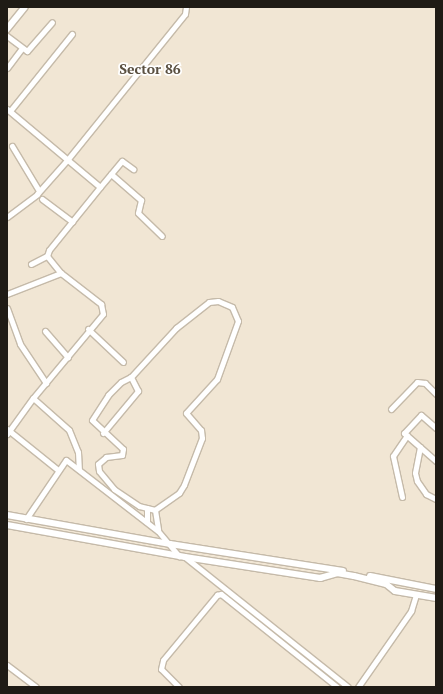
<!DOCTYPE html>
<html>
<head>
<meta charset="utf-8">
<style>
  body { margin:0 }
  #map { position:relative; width:443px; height:694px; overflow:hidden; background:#f1e6d4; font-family:"PT Serif",serif }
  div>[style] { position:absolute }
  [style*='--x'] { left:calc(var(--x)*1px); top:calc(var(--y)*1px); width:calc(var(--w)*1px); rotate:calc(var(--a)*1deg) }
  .roads { filter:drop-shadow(1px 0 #c5baa9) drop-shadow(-1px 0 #c5baa9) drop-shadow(0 1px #c5baa9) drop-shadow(0 -1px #c5baa9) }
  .minor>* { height:5px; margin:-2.5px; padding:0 2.5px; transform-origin:2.5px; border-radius:2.5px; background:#fff }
  .tertiary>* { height:6px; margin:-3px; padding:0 3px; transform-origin:3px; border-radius:3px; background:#fff }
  span { translate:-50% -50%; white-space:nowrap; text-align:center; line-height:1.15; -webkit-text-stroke:3.5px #fff; paint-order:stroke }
  .district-label { font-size:14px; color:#5a5041; font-weight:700 }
  .frame { position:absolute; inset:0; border:8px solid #1f1b15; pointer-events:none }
</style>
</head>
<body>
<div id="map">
  <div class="roads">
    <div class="minor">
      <i style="--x:7;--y:36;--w:25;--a:37"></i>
      <i style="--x:27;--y:51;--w:38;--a:-49"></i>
      <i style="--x:7;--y:68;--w:25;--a:-53"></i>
      <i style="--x:7;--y:109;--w:121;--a:40"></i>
      <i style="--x:100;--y:187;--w:81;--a:129"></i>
      <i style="--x:49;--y:250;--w:6;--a:108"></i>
      <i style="--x:47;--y:256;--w:22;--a:51"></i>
      <i style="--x:61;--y:273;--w:51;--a:37.8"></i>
      <i style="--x:101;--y:304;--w:10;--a:79"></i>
      <i style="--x:103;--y:314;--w:109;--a:129.8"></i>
      <i style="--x:10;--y:111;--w:99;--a:-51.2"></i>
      <i style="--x:12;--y:146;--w:52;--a:59"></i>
      <i style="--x:111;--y:174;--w:40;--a:41"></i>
      <i style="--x:141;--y:200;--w:13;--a:103"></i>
      <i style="--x:138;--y:213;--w:33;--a:44"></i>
      <i style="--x:100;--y:187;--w:34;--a:-50"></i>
      <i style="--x:122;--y:161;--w:14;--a:36"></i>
      <i style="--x:42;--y:199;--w:38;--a:37"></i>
      <i style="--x:7;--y:217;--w:38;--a:-37"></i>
      <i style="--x:37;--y:194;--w:47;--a:-48.5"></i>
      <i style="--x:68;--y:159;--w:186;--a:-51.1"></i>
      <i style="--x:185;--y:14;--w:7;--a:-82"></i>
      <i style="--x:31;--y:264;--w:18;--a:-27"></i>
      <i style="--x:7;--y:294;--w:58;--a:-21.3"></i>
      <i style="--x:218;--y:301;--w:15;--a:23"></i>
      <i style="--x:232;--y:307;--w:15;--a:67"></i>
      <i style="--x:238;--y:321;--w:62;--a:109.9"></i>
      <i style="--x:217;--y:379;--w:46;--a:132.4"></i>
      <i style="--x:186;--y:413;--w:23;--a:49"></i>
      <i style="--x:201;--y:430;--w:8;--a:83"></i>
      <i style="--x:202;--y:438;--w:50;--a:111"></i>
      <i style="--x:184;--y:485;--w:9;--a:122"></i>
      <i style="--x:179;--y:493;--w:29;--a:145"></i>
      <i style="--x:155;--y:510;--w:16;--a:-166"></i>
      <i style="--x:139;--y:506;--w:30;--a:-146"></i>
      <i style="--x:114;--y:489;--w:23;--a:-130"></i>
      <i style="--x:99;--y:471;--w:7;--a:-98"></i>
      <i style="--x:98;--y:464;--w:11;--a:-41"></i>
      <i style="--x:106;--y:457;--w:16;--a:-7"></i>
      <i style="--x:122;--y:455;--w:6;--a:-81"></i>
      <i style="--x:123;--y:449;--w:42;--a:-136.9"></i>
      <i style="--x:92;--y:420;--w:30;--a:-57"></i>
      <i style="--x:108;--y:395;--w:18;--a:-45"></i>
      <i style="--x:121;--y:382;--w:11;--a:-27"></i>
      <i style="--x:131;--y:377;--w:67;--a:-47.4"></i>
      <i style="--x:176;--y:328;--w:42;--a:-38.2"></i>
      <i style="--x:209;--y:302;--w:9;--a:-6"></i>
      <i style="--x:7;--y:308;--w:38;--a:70"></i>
      <i style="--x:20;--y:344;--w:47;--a:56.3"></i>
      <i style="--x:88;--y:329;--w:48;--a:43.3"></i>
      <i style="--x:45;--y:331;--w:35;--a:49"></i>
      <i style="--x:391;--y:409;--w:37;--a:-46"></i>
      <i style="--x:417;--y:382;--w:8;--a:7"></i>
      <i style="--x:425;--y:383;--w:16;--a:45"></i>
      <i style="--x:436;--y:428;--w:20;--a:-139"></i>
      <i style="--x:421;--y:415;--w:25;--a:133"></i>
      <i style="--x:404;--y:433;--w:43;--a:41.2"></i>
      <i style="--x:7;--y:429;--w:65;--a:38.8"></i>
      <i style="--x:103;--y:433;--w:55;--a:-50.2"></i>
      <i style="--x:138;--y:391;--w:16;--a:-117"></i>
      <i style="--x:7;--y:434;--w:44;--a:-54.2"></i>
      <i style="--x:33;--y:398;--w:48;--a:41.6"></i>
      <i style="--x:69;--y:430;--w:24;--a:68"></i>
      <i style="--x:78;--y:452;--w:17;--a:87"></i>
      <i style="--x:420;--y:447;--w:26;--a:101"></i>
      <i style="--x:415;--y:473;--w:8;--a:76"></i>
      <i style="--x:417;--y:481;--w:16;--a:55"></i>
      <i style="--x:426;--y:494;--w:11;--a:27"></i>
      <i style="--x:402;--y:497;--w:42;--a:-102.4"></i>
      <i style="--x:393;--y:456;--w:25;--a:-56"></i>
      <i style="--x:147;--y:508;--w:14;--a:90"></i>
      <i style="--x:155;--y:510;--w:20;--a:81"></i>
      <i style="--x:26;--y:519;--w:71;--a:-55.9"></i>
      <i style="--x:66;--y:460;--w:116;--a:37.7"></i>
      <i style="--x:158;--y:531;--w:33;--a:50"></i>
      <i style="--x:185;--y:557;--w:208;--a:38.6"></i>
      <i style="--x:7;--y:665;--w:36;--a:37"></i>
      <i style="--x:179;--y:687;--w:25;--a:-135"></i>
      <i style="--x:161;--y:669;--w:9;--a:-77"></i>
      <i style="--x:163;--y:660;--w:85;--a:-50.3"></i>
      <i style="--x:217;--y:595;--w:4;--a:-14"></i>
      <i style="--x:221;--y:594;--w:149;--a:38.7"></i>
      <i style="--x:358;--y:687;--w:93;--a:-55.1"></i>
      <i style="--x:411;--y:611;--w:17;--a:-73"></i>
    </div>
    <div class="tertiary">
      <i style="--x:7;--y:29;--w:28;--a:-51"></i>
      <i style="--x:7;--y:515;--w:166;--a:10.1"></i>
      <i style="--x:170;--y:544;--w:175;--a:8.9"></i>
      <i style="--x:7;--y:525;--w:181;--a:10.2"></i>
      <i style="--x:185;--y:557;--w:137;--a:8.8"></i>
      <i style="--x:320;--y:578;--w:18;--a:-16"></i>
      <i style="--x:337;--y:573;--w:17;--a:10"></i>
      <i style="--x:354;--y:576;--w:33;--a:14"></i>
      <i style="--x:386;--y:584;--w:11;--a:38"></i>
      <i style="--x:395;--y:591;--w:42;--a:9.7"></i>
      <i style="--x:370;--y:576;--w:67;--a:11.1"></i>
    </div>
  </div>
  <div class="district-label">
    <span style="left:150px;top:69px">Sector 86</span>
  </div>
  <div class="frame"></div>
</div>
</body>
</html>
